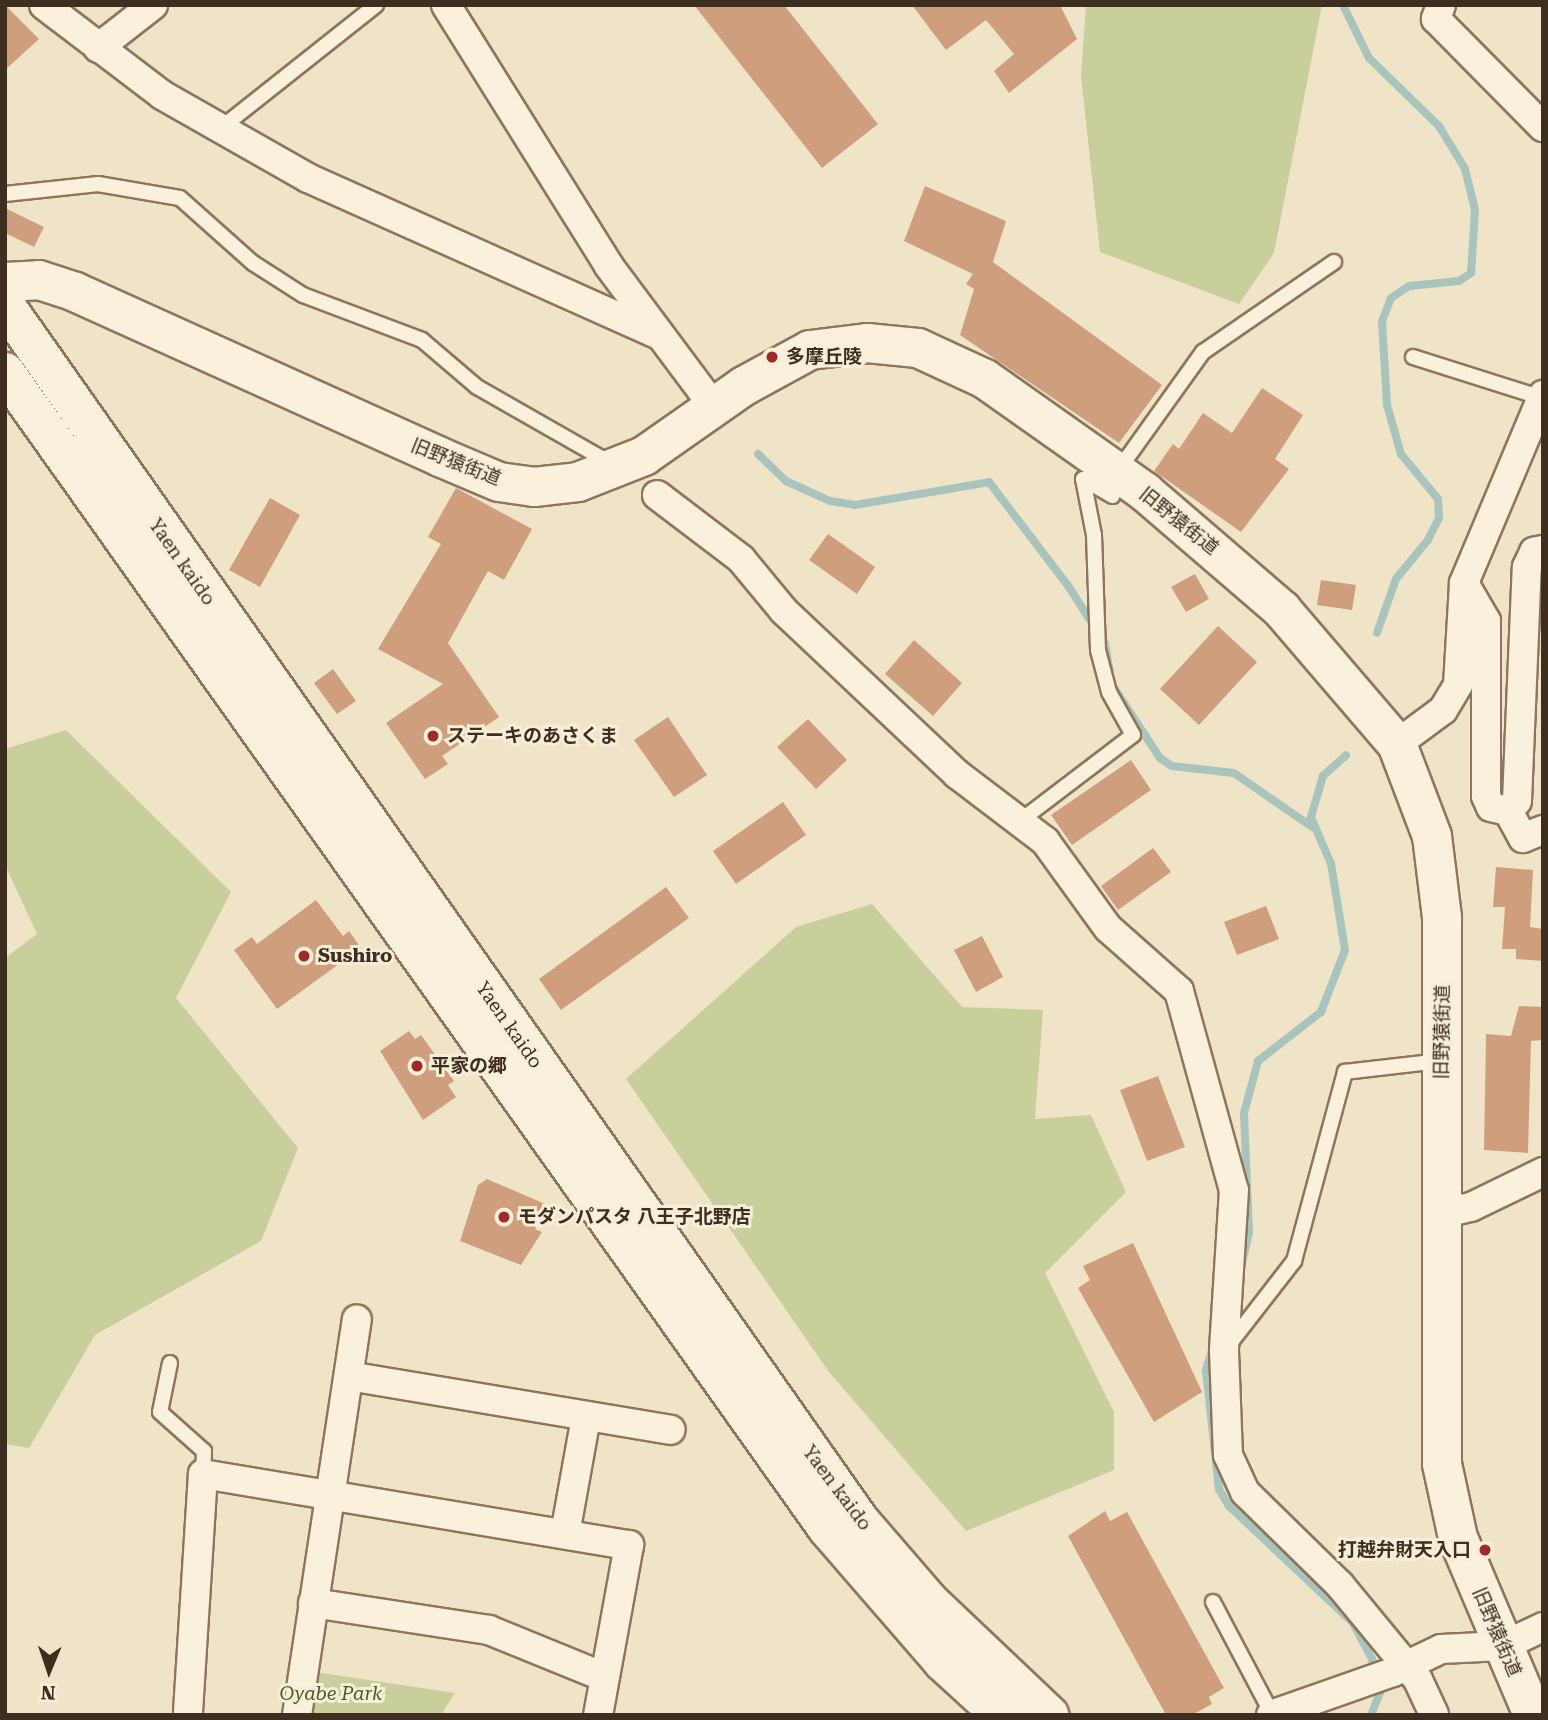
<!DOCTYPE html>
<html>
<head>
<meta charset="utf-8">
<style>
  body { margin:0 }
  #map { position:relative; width:1548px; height:1720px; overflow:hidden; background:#f0e4c8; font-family:"Roboto Serif","Noto Sans JP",serif }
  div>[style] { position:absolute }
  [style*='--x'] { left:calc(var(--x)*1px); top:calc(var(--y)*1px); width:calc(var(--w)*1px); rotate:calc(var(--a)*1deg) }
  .green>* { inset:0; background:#c9cf9b }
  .stream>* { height:8px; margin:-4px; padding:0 4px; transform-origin:4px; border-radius:4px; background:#a9c4bc }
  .building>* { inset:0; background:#cf9f7d }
  .roads { filter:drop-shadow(2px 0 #8d765c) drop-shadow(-2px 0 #8d765c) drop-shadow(0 2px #8d765c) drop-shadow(0 -2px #8d765c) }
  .lane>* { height:14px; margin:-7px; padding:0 7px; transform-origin:7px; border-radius:7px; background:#faf1dc }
  .street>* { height:28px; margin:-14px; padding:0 14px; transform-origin:14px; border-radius:14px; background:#faf1dc }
  .secondary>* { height:38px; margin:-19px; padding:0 19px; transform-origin:19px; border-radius:19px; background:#faf1dc }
  .dots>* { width:19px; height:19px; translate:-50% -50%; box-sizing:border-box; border:4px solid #f7eed8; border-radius:50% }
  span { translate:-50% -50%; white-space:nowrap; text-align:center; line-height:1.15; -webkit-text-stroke:6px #f7eed8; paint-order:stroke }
  .poi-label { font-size:19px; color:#3d2e20; font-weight:700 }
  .left { translate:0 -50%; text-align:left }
  .right { translate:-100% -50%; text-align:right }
  .street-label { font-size:19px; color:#3d2e20 }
  .park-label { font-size:19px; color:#4d5a26; font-style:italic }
  .frame { position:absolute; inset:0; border:7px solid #3d2e20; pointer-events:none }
  .north { position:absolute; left:14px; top:1636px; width:70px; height:70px; -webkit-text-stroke:5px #f7eed8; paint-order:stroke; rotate:182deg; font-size:19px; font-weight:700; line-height:28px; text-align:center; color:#3d2e20 }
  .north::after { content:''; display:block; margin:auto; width:24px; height:32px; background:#3d2e20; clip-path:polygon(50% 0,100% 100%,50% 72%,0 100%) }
</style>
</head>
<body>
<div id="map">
  <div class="green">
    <i style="clip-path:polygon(1086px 5px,1322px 5px,1274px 253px,1239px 304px,1100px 252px,1081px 76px)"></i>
    <i style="clip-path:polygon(66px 730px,231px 892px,176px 998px,298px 1148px,261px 1241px,95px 1335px,29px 1448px,5px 1444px,5px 958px,37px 934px,5px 865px,5px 749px)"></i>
    <i style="clip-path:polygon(872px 904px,962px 1007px,1043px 1010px,1035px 1119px,1091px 1115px,1126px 1192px,1045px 1273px,1114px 1412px,1114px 1470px,966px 1531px,829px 1372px,626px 1079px,796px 927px)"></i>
    <i style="clip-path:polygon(315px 1672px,455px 1693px,441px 1715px,306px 1715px)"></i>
  </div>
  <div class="stream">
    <i style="--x:1343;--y:5;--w:59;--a:63.9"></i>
    <i style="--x:1369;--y:58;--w:98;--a:44.2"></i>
    <i style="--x:1439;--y:126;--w:50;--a:58.8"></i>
    <i style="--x:1465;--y:169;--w:42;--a:76.3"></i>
    <i style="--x:1475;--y:210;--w:63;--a:93.6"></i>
    <i style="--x:1471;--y:273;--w:14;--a:146"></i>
    <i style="--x:1459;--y:281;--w:50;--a:174.3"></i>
    <i style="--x:1409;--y:286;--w:22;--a:146"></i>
    <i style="--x:1391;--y:298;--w:25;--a:111"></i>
    <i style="--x:1382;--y:321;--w:84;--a:86.6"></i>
    <i style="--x:1387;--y:405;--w:51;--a:74.1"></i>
    <i style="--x:1401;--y:454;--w:58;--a:50.6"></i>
    <i style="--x:1438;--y:499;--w:19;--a:87"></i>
    <i style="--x:1439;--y:518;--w:25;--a:117"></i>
    <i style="--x:1428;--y:540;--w:50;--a:129.4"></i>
    <i style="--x:1396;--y:579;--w:57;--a:109.4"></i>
    <i style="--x:758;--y:454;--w:39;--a:44"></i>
    <i style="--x:786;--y:481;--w:48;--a:24.4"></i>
    <i style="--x:830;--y:501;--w:25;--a:9"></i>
    <i style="--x:855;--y:505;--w:136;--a:-9.7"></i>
    <i style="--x:989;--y:482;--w:132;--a:52.7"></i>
    <i style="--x:1069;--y:587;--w:67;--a:57.7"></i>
    <i style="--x:1105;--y:644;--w:28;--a:80"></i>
    <i style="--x:1114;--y:688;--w:84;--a:56.7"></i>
    <i style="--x:1160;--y:758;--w:14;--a:34"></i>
    <i style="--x:1172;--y:766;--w:62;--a:6.4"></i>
    <i style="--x:1234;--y:773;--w:95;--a:34.7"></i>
    <i style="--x:1242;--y:1263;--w:32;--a:-77"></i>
    <i style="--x:1249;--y:1232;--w:119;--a:-92.4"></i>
    <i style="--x:1244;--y:1113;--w:54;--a:-74.9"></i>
    <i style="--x:1258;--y:1061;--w:80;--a:-37.9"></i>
    <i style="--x:1321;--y:1012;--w:66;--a:-68.8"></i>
    <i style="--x:1345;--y:950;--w:87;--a:-99.2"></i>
    <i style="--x:1331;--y:864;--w:51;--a:-113.1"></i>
    <i style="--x:1311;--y:817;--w:43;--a:-73.7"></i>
    <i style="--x:1323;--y:776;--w:31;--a:-42"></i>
    <i style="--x:1213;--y:1348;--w:23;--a:108"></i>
    <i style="--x:1206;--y:1370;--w:120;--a:83.8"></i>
    <i style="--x:1219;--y:1489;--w:20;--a:60"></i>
    <i style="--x:1229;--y:1506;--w:170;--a:43.3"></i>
    <i style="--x:1353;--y:1623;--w:41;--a:62.2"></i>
    <i style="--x:1372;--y:1659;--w:34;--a:76"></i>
    <i style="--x:1380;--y:1692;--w:25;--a:111"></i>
  </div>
  <div class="building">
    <i style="clip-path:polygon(5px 5px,39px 39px,5px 70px)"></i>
    <i style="clip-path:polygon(694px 5px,784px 5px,878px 124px,822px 168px)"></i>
    <i style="clip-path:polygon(912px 5px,1060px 5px,1077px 39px,1009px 93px,994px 71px,1014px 54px,986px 20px,946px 50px)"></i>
    <i style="clip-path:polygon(925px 186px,1006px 221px,993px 262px,1162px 385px,1119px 443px,960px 335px,974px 289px,966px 284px,973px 274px,904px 241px)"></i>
    <i style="clip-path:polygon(5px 208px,44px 227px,34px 247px,5px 233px)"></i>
    <i style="clip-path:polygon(1262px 388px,1303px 415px,1275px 459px,1289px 469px,1241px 532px,1154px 471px,1173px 444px,1179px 449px,1203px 413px,1232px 433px)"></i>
    <i style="clip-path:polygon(456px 488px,532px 529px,504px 580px,488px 571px,448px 643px,499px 717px,442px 756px,448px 764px,425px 779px,386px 723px,443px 684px,378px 649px,441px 544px,428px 537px)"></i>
    <i style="clip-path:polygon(270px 498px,300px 515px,260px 587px,229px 570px)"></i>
    <i style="clip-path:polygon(828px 534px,875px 567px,857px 594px,809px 560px)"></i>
    <i style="clip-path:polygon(1195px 574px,1209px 599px,1186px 612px,1171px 587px)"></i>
    <i style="clip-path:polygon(1321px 580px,1356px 585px,1352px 610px,1317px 605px)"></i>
    <i style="clip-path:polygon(1218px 626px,1257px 662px,1199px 725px,1160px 689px)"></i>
    <i style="clip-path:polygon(914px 640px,962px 683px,933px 716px,885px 674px)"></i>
    <i style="clip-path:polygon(333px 669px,356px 701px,337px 714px,314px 683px)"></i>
    <i style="clip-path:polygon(668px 717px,707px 775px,674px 797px,634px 740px)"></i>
    <i style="clip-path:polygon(808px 719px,847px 760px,816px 789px,777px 747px)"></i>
    <i style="clip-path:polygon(1131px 760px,1151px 790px,1072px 845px,1051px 815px)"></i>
    <i style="clip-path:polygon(783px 802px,806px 835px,736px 884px,713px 851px)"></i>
    <i style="clip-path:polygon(1153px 848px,1171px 872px,1118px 910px,1101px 886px)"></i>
    <i style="clip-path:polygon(1496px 867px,1533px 870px,1530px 927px,1543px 929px,1543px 961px,1516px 959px,1516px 949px,1502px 949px,1505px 907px,1493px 907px)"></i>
    <i style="clip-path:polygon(666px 887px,689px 918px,561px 1010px,539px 979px)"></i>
    <i style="clip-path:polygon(316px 900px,343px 936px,349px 931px,361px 948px,277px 1009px,234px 950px,252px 937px,257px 944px)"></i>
    <i style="clip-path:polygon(1266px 906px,1279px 939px,1237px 955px,1224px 922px)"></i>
    <i style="clip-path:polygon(982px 936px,1003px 977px,976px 992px,954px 950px)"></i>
    <i style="clip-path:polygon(1519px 1006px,1543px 1007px,1543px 1040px,1531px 1041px,1528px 1153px,1484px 1150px,1486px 1034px,1511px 1036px)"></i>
    <i style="clip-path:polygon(409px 1031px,415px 1039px,421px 1035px,454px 1081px,448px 1085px,456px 1097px,423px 1120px,380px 1051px)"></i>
    <i style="clip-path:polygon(1158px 1076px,1185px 1147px,1147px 1161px,1120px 1090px)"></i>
    <i style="clip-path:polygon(487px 1179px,545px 1204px,535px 1229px,542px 1232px,521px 1265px,460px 1241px,478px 1185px)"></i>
    <i style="clip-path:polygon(1133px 1243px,1202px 1392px,1154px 1422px,1078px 1288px,1090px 1280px,1083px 1266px)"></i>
    <i style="clip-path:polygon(1105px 1511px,1110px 1521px,1127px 1512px,1224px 1688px,1209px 1697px,1212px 1704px,1192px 1715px,1166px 1715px,1068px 1536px)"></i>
  </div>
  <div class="roads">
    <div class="lane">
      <i style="--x:221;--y:128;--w:198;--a:-38.4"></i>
      <i style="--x:5;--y:194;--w:94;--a:-6.1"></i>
      <i style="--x:98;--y:184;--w:83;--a:9.7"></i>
      <i style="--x:180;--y:198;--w:98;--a:41.7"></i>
      <i style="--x:253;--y:263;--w:59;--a:32.6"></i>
      <i style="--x:303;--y:295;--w:127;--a:20.7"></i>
      <i style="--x:422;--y:340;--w:72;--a:40.5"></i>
      <i style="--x:477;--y:387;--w:153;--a:29.7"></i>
      <i style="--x:1413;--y:357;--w:135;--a:17.6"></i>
      <i style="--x:1117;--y:472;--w:148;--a:-54.4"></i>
      <i style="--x:1203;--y:352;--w:159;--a:-34.5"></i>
      <i style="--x:1083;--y:479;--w:34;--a:30"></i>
      <i style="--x:1020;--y:821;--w:142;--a:-37.3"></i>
      <i style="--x:1133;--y:735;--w:49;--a:-119.2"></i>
      <i style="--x:1109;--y:692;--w:43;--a:-104.7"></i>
      <i style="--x:1098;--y:650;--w:115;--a:-92"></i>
      <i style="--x:1094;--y:535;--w:57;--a:-101.1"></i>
      <i style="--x:1228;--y:1346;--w:108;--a:-52.2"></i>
      <i style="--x:1294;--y:1261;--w:196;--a:-74.9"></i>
      <i style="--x:1345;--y:1072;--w:96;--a:-6.6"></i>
      <i style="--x:170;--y:1363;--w:50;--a:101.5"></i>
      <i style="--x:160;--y:1412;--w:59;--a:41.6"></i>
      <i style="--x:204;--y:1451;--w:23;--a:92"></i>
      <i style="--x:1213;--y:1602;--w:127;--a:62.2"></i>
    </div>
    <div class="street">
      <i style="--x:44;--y:5;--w:148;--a:37.3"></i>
      <i style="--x:162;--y:95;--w:168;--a:29.6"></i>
      <i style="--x:308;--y:178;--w:385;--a:24.1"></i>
      <i style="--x:446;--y:5;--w:308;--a:58"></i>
      <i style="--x:609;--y:266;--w:177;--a:53.3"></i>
      <i style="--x:1441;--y:5;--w:15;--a:110"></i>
      <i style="--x:1436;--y:19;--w:152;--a:45.3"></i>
      <i style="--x:98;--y:48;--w:70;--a:-38"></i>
      <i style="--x:657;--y:495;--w:106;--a:37.3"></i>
      <i style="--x:741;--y:559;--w:67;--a:50.4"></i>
      <i style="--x:784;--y:611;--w:238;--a:43.3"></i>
      <i style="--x:957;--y:774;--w:111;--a:37.3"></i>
      <i style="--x:1045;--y:841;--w:107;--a:54.1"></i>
      <i style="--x:1108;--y:928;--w:95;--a:41.6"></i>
      <i style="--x:1179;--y:991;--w:206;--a:74.6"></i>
      <i style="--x:1234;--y:1190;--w:161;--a:93.6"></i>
      <i style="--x:1224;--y:1351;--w:104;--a:87.8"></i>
      <i style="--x:1228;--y:1455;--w:41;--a:65.3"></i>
      <i style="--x:1245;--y:1492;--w:132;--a:44.4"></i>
      <i style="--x:1339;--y:1584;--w:124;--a:50.5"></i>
      <i style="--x:1418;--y:1680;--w:38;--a:65"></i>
      <i style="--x:1464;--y:583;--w:44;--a:59.9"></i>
      <i style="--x:1486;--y:621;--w:175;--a:90"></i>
      <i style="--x:1486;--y:796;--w:12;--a:66"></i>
      <i style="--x:1491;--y:807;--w:17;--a:13"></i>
      <i style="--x:1508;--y:811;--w:13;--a:-48"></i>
      <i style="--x:1517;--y:801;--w:234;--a:-87.6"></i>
      <i style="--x:1527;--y:567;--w:17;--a:-65"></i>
      <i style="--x:1534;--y:552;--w:9;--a:-13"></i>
      <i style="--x:1397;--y:744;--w:57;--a:-36.5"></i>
      <i style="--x:1443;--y:710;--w:29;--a:-59"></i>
      <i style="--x:1458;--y:685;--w:102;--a:-86.6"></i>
      <i style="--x:1464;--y:583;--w:204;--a:-67.2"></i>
      <i style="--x:1508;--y:811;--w:31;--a:61"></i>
      <i style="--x:1523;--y:838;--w:22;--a:-22"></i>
      <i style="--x:1440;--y:1214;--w:32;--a:-13"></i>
      <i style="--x:1471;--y:1207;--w:80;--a:-25.9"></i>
      <i style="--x:349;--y:1376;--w:326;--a:9.5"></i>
      <i style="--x:565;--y:1534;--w:119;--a:-79.8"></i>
      <i style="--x:313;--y:1603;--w:178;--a:8.7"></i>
      <i style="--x:489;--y:1630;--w:124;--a:22.2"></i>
      <i style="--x:188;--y:1712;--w:238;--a:-86.4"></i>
      <i style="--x:203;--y:1474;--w:432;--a:9.5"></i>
      <i style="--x:629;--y:1545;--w:173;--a:100.3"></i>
      <i style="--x:297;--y:1715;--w:400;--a:-81.4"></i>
      <i style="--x:1271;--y:1715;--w:129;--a:-19.4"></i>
      <i style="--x:1393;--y:1672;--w:53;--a:-25.6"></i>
      <i style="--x:1441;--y:1649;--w:62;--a:-2.8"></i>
      <i style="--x:1503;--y:1646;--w:44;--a:-25.4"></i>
    </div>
    <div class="secondary">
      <i style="--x:5;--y:282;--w:34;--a:-3"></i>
      <i style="--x:39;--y:280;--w:38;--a:18"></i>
      <i style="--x:75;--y:292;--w:401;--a:24.3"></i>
      <i style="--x:440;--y:457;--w:64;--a:23"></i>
      <i style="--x:499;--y:482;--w:35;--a:8"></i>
      <i style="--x:534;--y:487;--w:44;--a:-6.5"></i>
      <i style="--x:578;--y:482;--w:71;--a:-21.5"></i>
      <i style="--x:644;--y:456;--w:122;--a:-35"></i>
      <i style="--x:744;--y:386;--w:75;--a:-28.6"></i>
      <i style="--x:810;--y:350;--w:57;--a:-7"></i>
      <i style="--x:867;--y:343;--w:51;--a:5.6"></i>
      <i style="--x:918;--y:348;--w:74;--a:24.8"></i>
      <i style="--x:985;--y:379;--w:196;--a:35.2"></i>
      <i style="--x:1145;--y:492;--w:181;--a:40.7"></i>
      <i style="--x:1282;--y:610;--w:177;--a:49.4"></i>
      <i style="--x:1397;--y:744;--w:98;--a:69.2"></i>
      <i style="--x:1432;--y:836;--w:83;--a:83"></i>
      <i style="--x:1442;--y:918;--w:546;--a:90"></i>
      <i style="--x:1442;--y:1464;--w:76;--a:77.8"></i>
      <i style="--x:1458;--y:1538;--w:192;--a:67"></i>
      <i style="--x:5;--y:305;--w:1486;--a:54.89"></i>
      <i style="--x:860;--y:1521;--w:106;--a:49.2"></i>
      <i style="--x:929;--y:1601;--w:166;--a:43.5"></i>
      <i style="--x:5;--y:372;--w:1418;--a:54.58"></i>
      <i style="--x:827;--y:1528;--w:177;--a:49.1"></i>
      <i style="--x:943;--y:1662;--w:79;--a:42.4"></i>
    </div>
  </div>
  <div class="dots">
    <i style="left:772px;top:357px;background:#9e2a2b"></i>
    <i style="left:433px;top:736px;background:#9e2a2b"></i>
    <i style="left:304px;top:956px;background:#9e2a2b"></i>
    <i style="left:417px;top:1066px;background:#9e2a2b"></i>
    <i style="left:504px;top:1217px;background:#9e2a2b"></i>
    <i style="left:1485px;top:1550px;background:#9e2a2b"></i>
  </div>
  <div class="poi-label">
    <span class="left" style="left:786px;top:357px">多摩丘陵</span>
    <span class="left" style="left:447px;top:736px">ステーキのあさくま</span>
    <span class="left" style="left:318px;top:956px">Sushiro</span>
    <span class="left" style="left:431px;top:1066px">平家の郷</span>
    <span class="left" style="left:518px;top:1217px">モダンパスタ 八王子北野店</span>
    <span class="right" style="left:1471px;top:1550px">打越弁財天入口</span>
  </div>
  <div class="street-label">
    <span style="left:456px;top:462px;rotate:22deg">旧野猿街道</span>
    <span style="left:1179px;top:521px;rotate:39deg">旧野猿街道</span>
    <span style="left:182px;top:562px;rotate:55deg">Yaen kaido</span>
    <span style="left:509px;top:1025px;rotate:55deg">Yaen kaido</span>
    <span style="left:1442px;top:1032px;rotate:-89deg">旧野猿街道</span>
    <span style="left:837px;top:1488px;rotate:53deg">Yaen kaido</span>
    <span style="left:1497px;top:1632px;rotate:67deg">旧野猿街道</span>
  </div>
  <div class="park-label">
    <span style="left:331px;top:1694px">Oyabe Park</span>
  </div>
  <div class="frame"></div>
  <div class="north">N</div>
</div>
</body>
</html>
